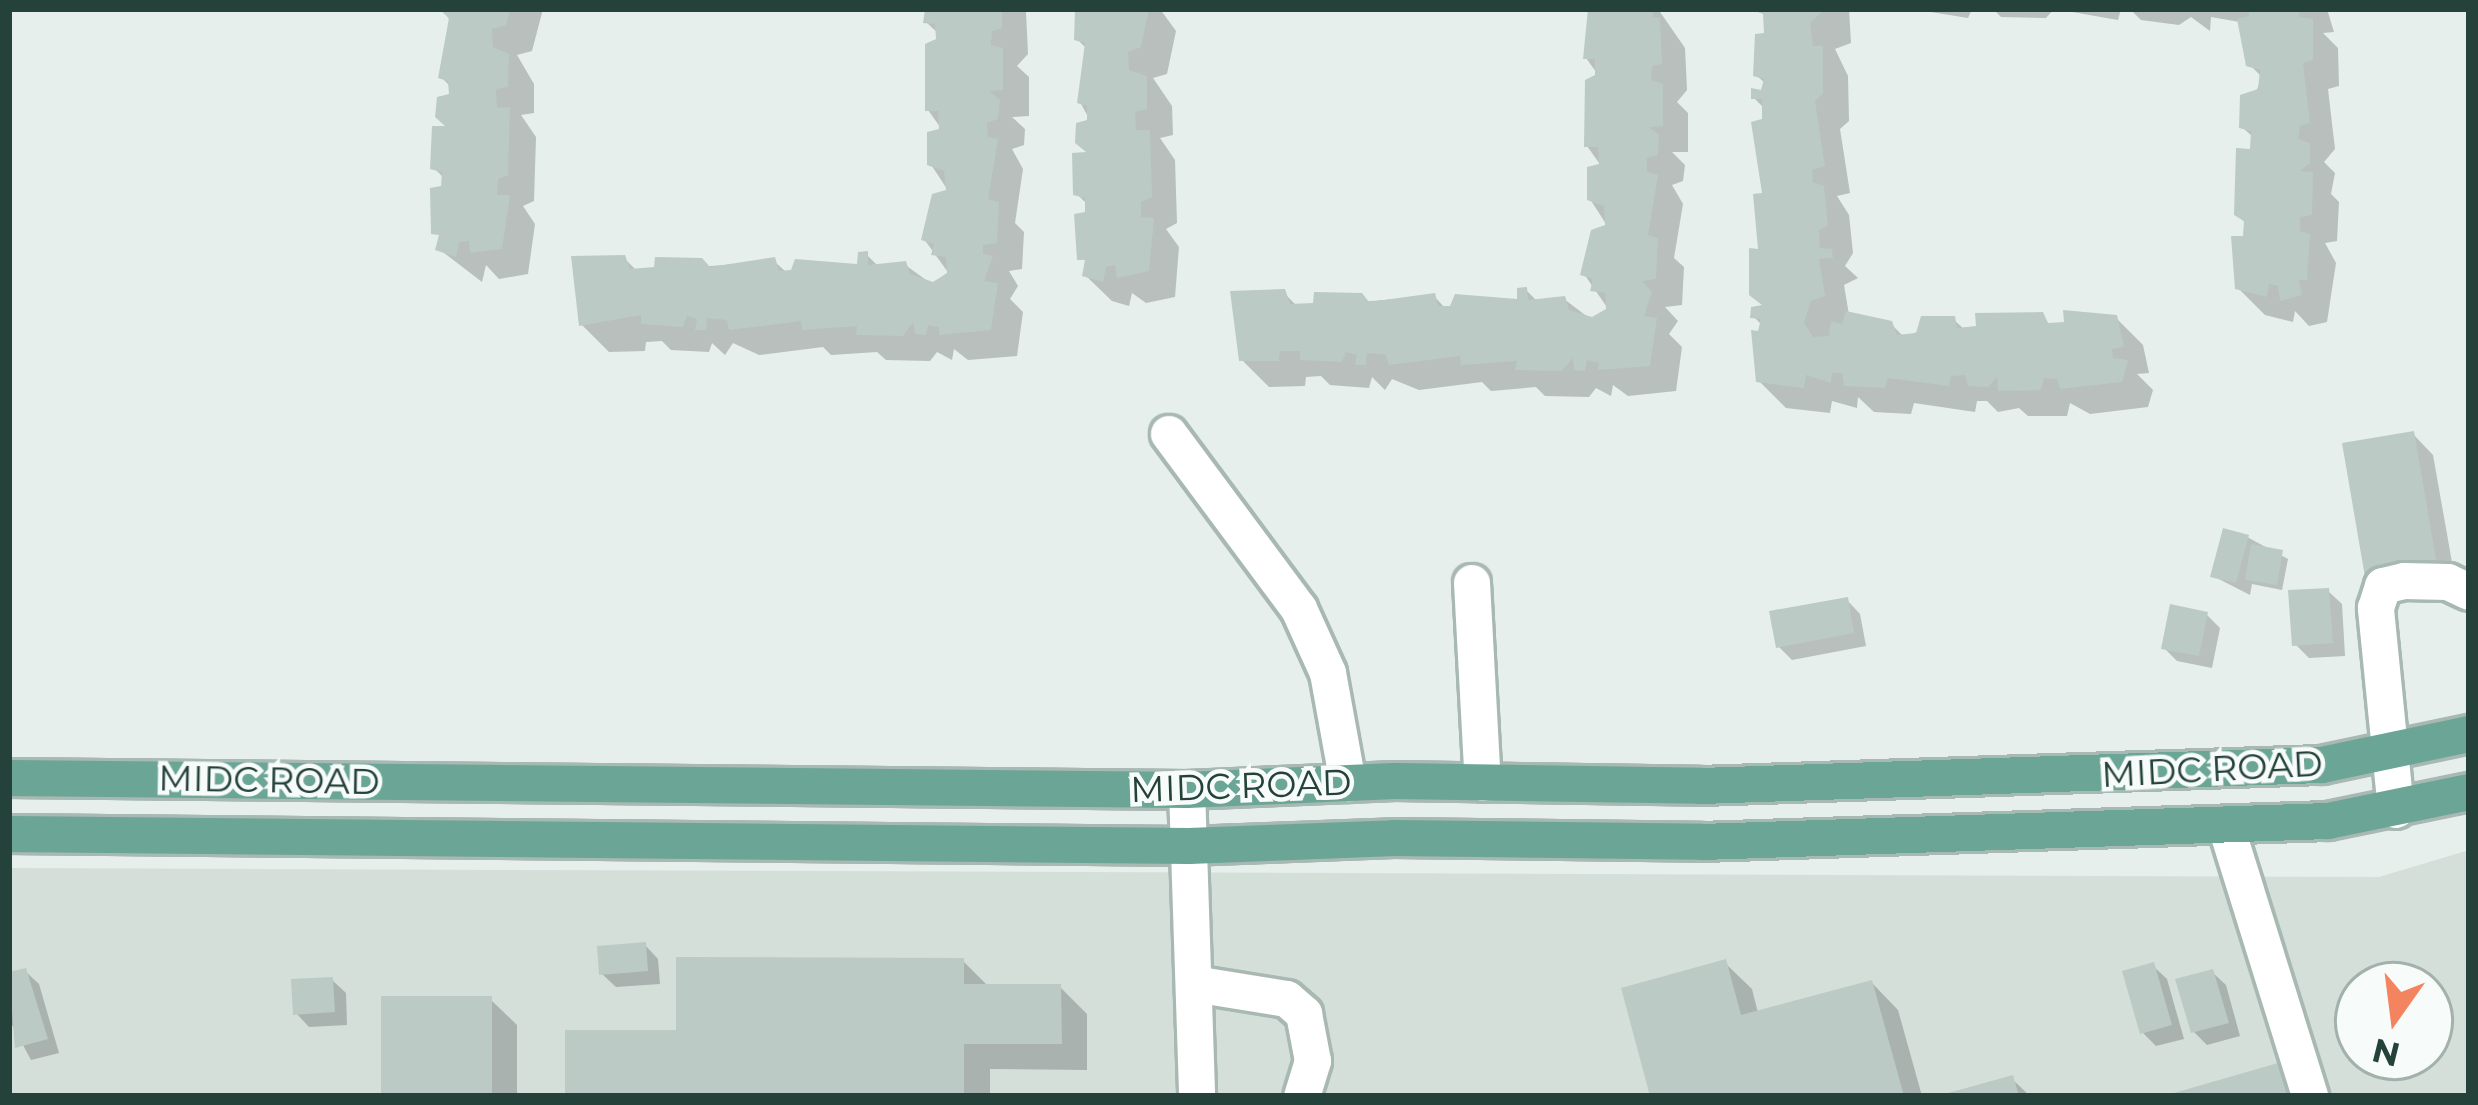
<!DOCTYPE html>
<html>
<head>
<meta charset="utf-8">
<style>
  body { margin:0 }
  #map { position:relative; width:2478px; height:1105px; overflow:hidden; background:#e6efeb; font-family:Montserrat,sans-serif }
  div>[style] { position:absolute }
  [style*='--x'] { left:calc(var(--x)*1px); top:calc(var(--y)*1px); width:calc(var(--w)*1px); rotate:calc(var(--a)*1deg) }
  .built>* { inset:0; background:#d4dfda }
  .shadow>* { inset:0; background:#0003 }
  .building>* { inset:0; background:#bbcac4 }
  .roads { filter:drop-shadow(3px 0 #a8b8b2) drop-shadow(-3px 0 #a8b8b2) drop-shadow(0 3px #a8b8b2) drop-shadow(0 -3px #a8b8b2) }
  .minor>* { height:36px; margin:-18px; padding:0 18px; transform-origin:18px; border-radius:18px; background:#fff }
  .major>* { height:36px; margin:-18px; padding:0 18px; transform-origin:18px; border-radius:18px; background:#6aa596 }
  span { translate:-50% -50%; white-space:nowrap; text-align:center; line-height:1.15; -webkit-text-stroke:9px #f7fbf9; paint-order:stroke }
  .street-label { font-size:36px; color:#24423a }
  .frame { position:absolute; inset:0; border:12px solid #24423a; pointer-events:none }
  .north { position:absolute; left:2334px; top:961px; width:120px; height:120px; box-sizing:border-box; background:#f7fbf9; border:3px solid #a3b1ad; border-radius:50%; rotate:194deg; font-size:33px; font-weight:700; line-height:48px; text-align:center; color:#24423a }
  .north::after { content:''; display:block; margin:auto; width:42px; height:54px; background:#f4845f; clip-path:polygon(50% 0,100% 100%,50% 72%,0 100%) }
</style>
</head>
<body>
<div id="map">
  <div class="built">
    <i style="clip-path:polygon(evenodd,2469px 850px,2469px 1096px,9px 1096px,9px 868px,2379px 877px,2469px 850px,2358px 985px,2430px 985px,2430px 1057px,2358px 1057px,2358px 985px)"></i>
  </div>
  <div class="shadow">
    <i style="clip-path:polygon(442px 9px,543px 9px,532px 51px,517px 55px,534px 84px,534px 113px,521px 115px,536px 137px,534px 201px,523px 206px,535px 224px,528px 274px,499px 279px,486px 265px,482px 282px,439px 249px,445px 179px,433px 167px,451px 129px,451px 87px,441px 77px,451px 22px)"></i>
    <i style="clip-path:polygon(928px 9px,1026px 12px,1028px 54px,1017px 66px,1029px 77px,1029px 116px,1012px 117px,1025px 129px,1024px 145px,1012px 149px,1023px 169px,1015px 223px,1024px 232px,1022px 269px,1009px 271px,1018px 286px,1010px 299px,1023px 312px,1017px 356px,968px 360px,954px 349px,952px 360px,937px 352px,930px 361px,886px 360px,877px 352px,831px 355px,823px 347px,759px 355px,733px 343px,725px 355px,712px 343px,709px 352px,671px 350px,662px 341px,646px 342px,645px 351px,609px 352px,582px 325px,624px 258px,638px 272px,774px 261px,787px 273px,860px 267px,867px 255px,879px 267px,904px 264px,933px 285px,950px 275px,924px 239px,949px 192px,930px 163px,943px 131px,928px 110px,939px 34px,926px 22px)"></i>
    <i style="clip-path:polygon(1078px 9px,1160px 9px,1176px 31px,1167px 74px,1153px 78px,1172px 106px,1173px 135px,1160px 138px,1175px 160px,1177px 223px,1166px 229px,1179px 247px,1175px 297px,1146px 303px,1132px 293px,1129px 306px,1112px 301px,1085px 275px,1088px 205px,1076px 193px,1091px 154px,1091px 122px,1080px 102px,1087px 49px,1077px 39px)"></i>
    <i style="clip-path:polygon(1591px 9px,1658px 9px,1685px 48px,1687px 90px,1677px 102px,1688px 113px,1688px 152px,1672px 152px,1685px 165px,1683px 181px,1672px 185px,1683px 204px,1674px 258px,1684px 267px,1682px 305px,1665px 307px,1678px 321px,1669px 334px,1682px 347px,1676px 391px,1628px 396px,1613px 385px,1611px 396px,1596px 388px,1589px 397px,1545px 396px,1536px 387px,1491px 391px,1482px 382px,1419px 390px,1392px 379px,1385px 390px,1372px 377px,1369px 388px,1330px 385px,1321px 376px,1306px 377px,1305px 386px,1269px 387px,1242px 360px,1283px 292px,1298px 307px,1434px 296px,1446px 309px,1519px 302px,1526px 290px,1538px 302px,1564px 299px,1593px 321px,1609px 310px,1584px 274px,1608px 227px,1590px 199px,1602px 167px,1587px 146px,1599px 76px,1586px 58px)"></i>
    <i style="clip-path:polygon(1762px 9px,1849px 9px,1851px 43px,1835px 49px,1848px 76px,1849px 121px,1840px 129px,1850px 193px,1837px 196px,1849px 215px,1853px 253px,1845px 266px,1858px 278px,1844px 285px,1849px 315px,1891px 324px,1904px 337px,1953px 319px,1965px 330px,2041px 315px,2051px 326px,2116px 318px,2143px 345px,2149px 373px,2137px 374px,2153px 390px,2148px 407px,2090px 414px,2070px 403px,2067px 416px,2028px 416px,2019px 408px,1998px 412px,1987px 401px,1977px 401px,1975px 412px,1914px 403px,1911px 414px,1874px 412px,1858px 397px,1857px 408px,1832px 401px,1830px 413px,1786px 408px,1759px 381px,1763px 326px,1753px 316px,1766px 307px,1765px 109px,1754px 98px,1766px 84px,1756px 75px,1768px 36px)"></i>
    <i style="clip-path:polygon(1912px 9px,1972px 9px,1968px 18px)"></i>
    <i style="clip-path:polygon(1993px 9px,2054px 9px,2046px 18px,2001px 17px)"></i>
    <i style="clip-path:polygon(2055px 9px,2121px 9px,2118px 20px)"></i>
    <i style="clip-path:polygon(2130px 9px,2327px 9px,2334px 32px,2323px 33px,2338px 48px,2339px 86px,2328px 89px,2335px 149px,2324px 162px,2335px 173px,2331px 194px,2339px 202px,2337px 241px,2325px 243px,2336px 263px,2327px 322px,2309px 326px,2295px 311px,2293px 322px,2265px 315px,2238px 288px,2247px 225px,2237px 214px,2254px 138px,2242px 127px,2262px 77px,2249px 64px,2240px 22px,2211px 17px,2210px 31px,2191px 17px,2179px 25px,2141px 20px)"></i>
    <i style="clip-path:polygon(2413px 434px,2433px 455px,2456px 585px,2389px 596px)"></i>
    <i style="clip-path:polygon(2247px 537px,2288px 559px,2282px 590px,2252px 584px,2250px 595px,2213px 576px)"></i>
    <i style="clip-path:polygon(2328px 591px,2342px 604px,2345px 656px,2309px 658px,2295px 644px)"></i>
    <i style="clip-path:polygon(1847px 600px,1860px 614px,1866px 646px,1792px 660px,1778px 646px)"></i>
    <i style="clip-path:polygon(2206px 614px,2220px 628px,2212px 668px,2177px 661px,2164px 648px)"></i>
    <i style="clip-path:polygon(645px 945px,658px 959px,660px 984px,616px 987px,602px 974px)"></i>
    <i style="clip-path:polygon(963px 961px,989px 987px,1060px 987px,1087px 1014px,1087px 1070px,990px 1069px,990px 1096px,568px 1096px,679px 1033px)"></i>
    <i style="clip-path:polygon(1725px 963px,1752px 989px,1758px 1013px,1872px 983px,1898px 1010px,1922px 1096px,1653px 1096px)"></i>
    <i style="clip-path:polygon(2153px 966px,2167px 979px,2184px 1039px,2156px 1046px,2143px 1033px)"></i>
    <i style="clip-path:polygon(25px 971px,39px 984px,59px 1053px,31px 1060px,9px 1019px,9px 976px)"></i>
    <i style="clip-path:polygon(2212px 972px,2226px 985px,2240px 1036px,2207px 1045px,2194px 1032px)"></i>
    <i style="clip-path:polygon(332px 980px,346px 993px,347px 1025px,309px 1027px,296px 1013px)"></i>
    <i style="clip-path:polygon(490px 999px,517px 1025px,517px 1096px,384px 1096px)"></i>
    <i style="clip-path:polygon(2012px 1079px,2030px 1096px,1947px 1096px)"></i>
  </div>
  <div class="building">
    <i style="clip-path:polygon(439px 9px,510px 9px,506px 25px,492px 29px,493px 47px,509px 54px,508px 87px,496px 89px,497px 108px,510px 107px,508px 175px,498px 179px,497px 195px,510px 195px,502px 249px,470px 253px,469px 241px,459px 242px,456px 257px,435px 250px,439px 235px,431px 234px,430px 188px,441px 186px,442px 172px,430px 169px,432px 126px,445px 126px,435px 117px,437px 97px,449px 94px,448px 81px,438px 78px,449px 18px)"></i>
    <i style="clip-path:polygon(925px 9px,1002px 9px,1002px 28px,992px 31px,991px 45px,1003px 48px,1003px 90px,989px 91px,1000px 100px,998px 119px,987px 123px,988px 137px,998px 139px,988px 199px,999px 202px,997px 243px,983px 245px,983px 254px,993px 256px,984px 281px,998px 283px,991px 330px,939px 335px,939px 327px,928px 325px,926px 335px,915px 334px,913px 322px,903px 336px,856px 335px,857px 326px,802px 330px,801px 321px,729px 330px,727px 320px,707px 318px,706px 330px,695px 330px,697px 319px,687px 316px,683px 327px,641px 324px,641px 315px,579px 326px,571px 256px,625px 255px,630px 269px,654px 267px,655px 257px,702px 258px,710px 267px,775px 257px,779px 271px,791px 270px,795px 259px,857px 264px,858px 252px,868px 251px,868px 265px,906px 261px,910px 274px,933px 282px,947px 273px,946px 257px,931px 255px,934px 244px,921px 240px,932px 194px,946px 190px,944px 171px,927px 165px,927px 132px,939px 129px,938px 111px,925px 111px,925px 44px,936px 39px,935px 24px,923px 23px)"></i>
    <i style="clip-path:polygon(1075px 9px,1149px 9px,1141px 47px,1128px 52px,1129px 70px,1147px 76px,1147px 109px,1135px 112px,1136px 130px,1150px 130px,1152px 197px,1141px 202px,1141px 217px,1154px 218px,1149px 271px,1117px 278px,1115px 265px,1106px 267px,1103px 282px,1082px 276px,1085px 260px,1077px 260px,1074px 214px,1085px 212px,1085px 198px,1073px 195px,1072px 153px,1086px 152px,1075px 143px,1076px 123px,1087px 120px,1087px 106px,1077px 103px,1085px 43px,1074px 40px)"></i>
    <i style="clip-path:polygon(1588px 9px,1654px 9px,1652px 17px,1660px 18px,1662px 64px,1652px 66px,1651px 80px,1663px 84px,1663px 126px,1649px 127px,1659px 135px,1658px 155px,1647px 158px,1647px 172px,1658px 175px,1648px 235px,1658px 238px,1656px 279px,1642px 281px,1652px 292px,1644px 316px,1657px 318px,1650px 366px,1598px 370px,1599px 363px,1587px 360px,1585px 371px,1574px 370px,1573px 358px,1562px 371px,1515px 370px,1517px 361px,1461px 365px,1460px 356px,1389px 365px,1386px 355px,1367px 353px,1366px 365px,1355px 365px,1357px 355px,1346px 352px,1342px 362px,1300px 360px,1300px 351px,1280px 351px,1279px 361px,1239px 361px,1230px 291px,1285px 289px,1290px 304px,1313px 303px,1314px 292px,1362px 293px,1369px 302px,1435px 293px,1438px 306px,1450px 306px,1455px 294px,1517px 299px,1517px 288px,1527px 287px,1528px 300px,1565px 296px,1569px 310px,1592px 317px,1606px 309px,1605px 293px,1590px 291px,1593px 279px,1580px 275px,1591px 230px,1605px 225px,1604px 206px,1587px 200px,1587px 167px,1599px 164px,1598px 147px,1584px 147px,1585px 80px,1595px 75px,1595px 59px,1583px 59px)"></i>
    <i style="clip-path:polygon(1750px 9px,1825px 9px,1810px 23px,1813px 46px,1823px 46px,1823px 94px,1815px 101px,1825px 166px,1812px 170px,1813px 182px,1824px 186px,1828px 226px,1819px 230px,1820px 248px,1832px 249px,1833px 258px,1819px 259px,1825px 296px,1811px 301px,1804px 323px,1813px 337px,1829px 336px,1831px 321px,1842px 324px,1846px 311px,1892px 321px,1897px 335px,1916px 333px,1921px 316px,1955px 316px,1957px 328px,1976px 326px,1975px 313px,2043px 312px,2048px 323px,2064px 322px,2063px 310px,2117px 315px,2124px 347px,2112px 349px,2113px 358px,2128px 360px,2122px 382px,2060px 389px,2057px 379px,2044px 378px,2041px 390px,1998px 391px,1997px 377px,1988px 387px,1968px 386px,1965px 375px,1951px 376px,1949px 386px,1888px 378px,1885px 388px,1844px 386px,1842px 373px,1832px 373px,1831px 383px,1806px 375px,1804px 388px,1756px 382px,1751px 330px,1758px 331px,1761px 319px,1750px 318px,1751px 307px,1762px 305px,1749px 295px,1749px 248px,1758px 249px,1753px 194px,1762px 193px,1751px 122px,1762px 119px,1762px 99px,1751px 99px,1751px 88px,1761px 90px,1764px 79px,1753px 76px,1755px 34px,1764px 33px,1763px 14px)"></i>
    <i style="clip-path:polygon(2248px 9px,2299px 9px,2299px 17px,2313px 19px,2313px 60px,2303px 63px,2310px 123px,2300px 126px,2298px 139px,2310px 143px,2310px 163px,2300px 171px,2313px 172px,2312px 215px,2300px 217px,2300px 231px,2310px 234px,2307px 280px,2299px 280px,2302px 295px,2280px 301px,2278px 286px,2269px 284px,2267px 297px,2235px 289px,2231px 236px,2243px 236px,2244px 221px,2234px 215px,2236px 148px,2250px 149px,2251px 131px,2239px 128px,2240px 95px,2258px 89px,2260px 70px,2246px 66px,2237px 19px,2249px 16px)"></i>
    <i style="clip-path:polygon(2414px 431px,2437px 565px,2365px 577px,2342px 443px)"></i>
    <i style="clip-path:polygon(2223px 528px,2249px 535px,2236px 583px,2210px 577px)"></i>
    <i style="clip-path:polygon(2251px 544px,2283px 550px,2277px 585px,2245px 580px)"></i>
    <i style="clip-path:polygon(2329px 588px,2333px 643px,2292px 646px,2288px 590px)"></i>
    <i style="clip-path:polygon(1848px 597px,1854px 633px,1776px 648px,1769px 611px)"></i>
    <i style="clip-path:polygon(2170px 604px,2208px 612px,2199px 656px,2161px 649px)"></i>
    <i style="clip-path:polygon(646px 942px,648px 971px,599px 975px,597px 946px)"></i>
    <i style="clip-path:polygon(676px 957px,964px 958px,964px 984px,1061px 984px,1062px 1044px,964px 1044px,964px 1096px,565px 1096px,565px 1030px,676px 1030px)"></i>
    <i style="clip-path:polygon(1726px 959px,1741px 1015px,1872px 980px,1904px 1096px,1650px 1096px,1621px 988px)"></i>
    <i style="clip-path:polygon(2154px 962px,2172px 1025px,2140px 1034px,2122px 971px)"></i>
    <i style="clip-path:polygon(26px 968px,48px 1039px,15px 1048px,9px 972px)"></i>
    <i style="clip-path:polygon(2213px 969px,2229px 1023px,2191px 1033px,2175px 979px)"></i>
    <i style="clip-path:polygon(333px 977px,335px 1012px,293px 1015px,291px 979px)"></i>
    <i style="clip-path:polygon(381px 996px,492px 996px,492px 1096px,381px 1096px)"></i>
    <i style="clip-path:polygon(2285px 1061px,2295px 1096px,2167px 1096px,2167px 1095px)"></i>
    <i style="clip-path:polygon(2013px 1075px,2019px 1096px,1941px 1096px,1941px 1095px)"></i>
  </div>
  <div class="roads">
    <div class="minor">
      <i style="--x:1169;--y:434;--w:218;--a:53.4"></i>
      <i style="--x:1299;--y:609;--w:70;--a:65.6"></i>
      <i style="--x:1328;--y:673;--w:112;--a:79.7"></i>
      <i style="--x:1472;--y:583;--w:200;--a:86.9"></i>
      <i style="--x:1187;--y:790;--w:306;--a:88.1"></i>
      <i style="--x:2396;--y:810;--w:203;--a:-95.7"></i>
      <i style="--x:2376;--y:608;--w:23;--a:-72"></i>
      <i style="--x:2383;--y:586;--w:22;--a:-13"></i>
      <i style="--x:2404;--y:581;--w:44;--a:1.3"></i>
      <i style="--x:2448;--y:582;--w:23;--a:25"></i>
      <i style="--x:2226;--y:826;--w:283;--a:72.7"></i>
      <i style="--x:1194;--y:984;--w:94;--a:9.2"></i>
      <i style="--x:1287;--y:999;--w:23;--a:41"></i>
      <i style="--x:1304;--y:1014;--w:48;--a:79.2"></i>
      <i style="--x:1313;--y:1061;--w:37;--a:107"></i>
    </div>
    <div class="major">
      <i style="--x:9;--y:778;--w:1178;--a:0.58"></i>
      <i style="--x:1187;--y:790;--w:208;--a:-2.5"></i>
      <i style="--x:1395;--y:781;--w:306;--a:0.9"></i>
      <i style="--x:1701;--y:786;--w:621;--a:-1.94"></i>
      <i style="--x:2322;--y:765;--w:150;--a:-11.9"></i>
      <i style="--x:9;--y:834;--w:1180;--a:0.58"></i>
      <i style="--x:1189;--y:846;--w:205;--a:-2.2"></i>
      <i style="--x:1394;--y:838;--w:308;--a:0.7"></i>
      <i style="--x:1702;--y:842;--w:626;--a:-1.92"></i>
      <i style="--x:2328;--y:821;--w:144;--a:-11.6"></i>
    </div>
  </div>
  <div class="street-label">
    <span style="left:2212px;top:769px;rotate:-3deg">MIDC ROAD</span>
    <span style="left:269px;top:780px;rotate:1deg">MIDC ROAD</span>
    <span style="left:1241px;top:786px;rotate:-2deg">MIDC ROAD</span>
  </div>
  <div class="frame"></div>
  <div class="north">N</div>
</div>
</body>
</html>
